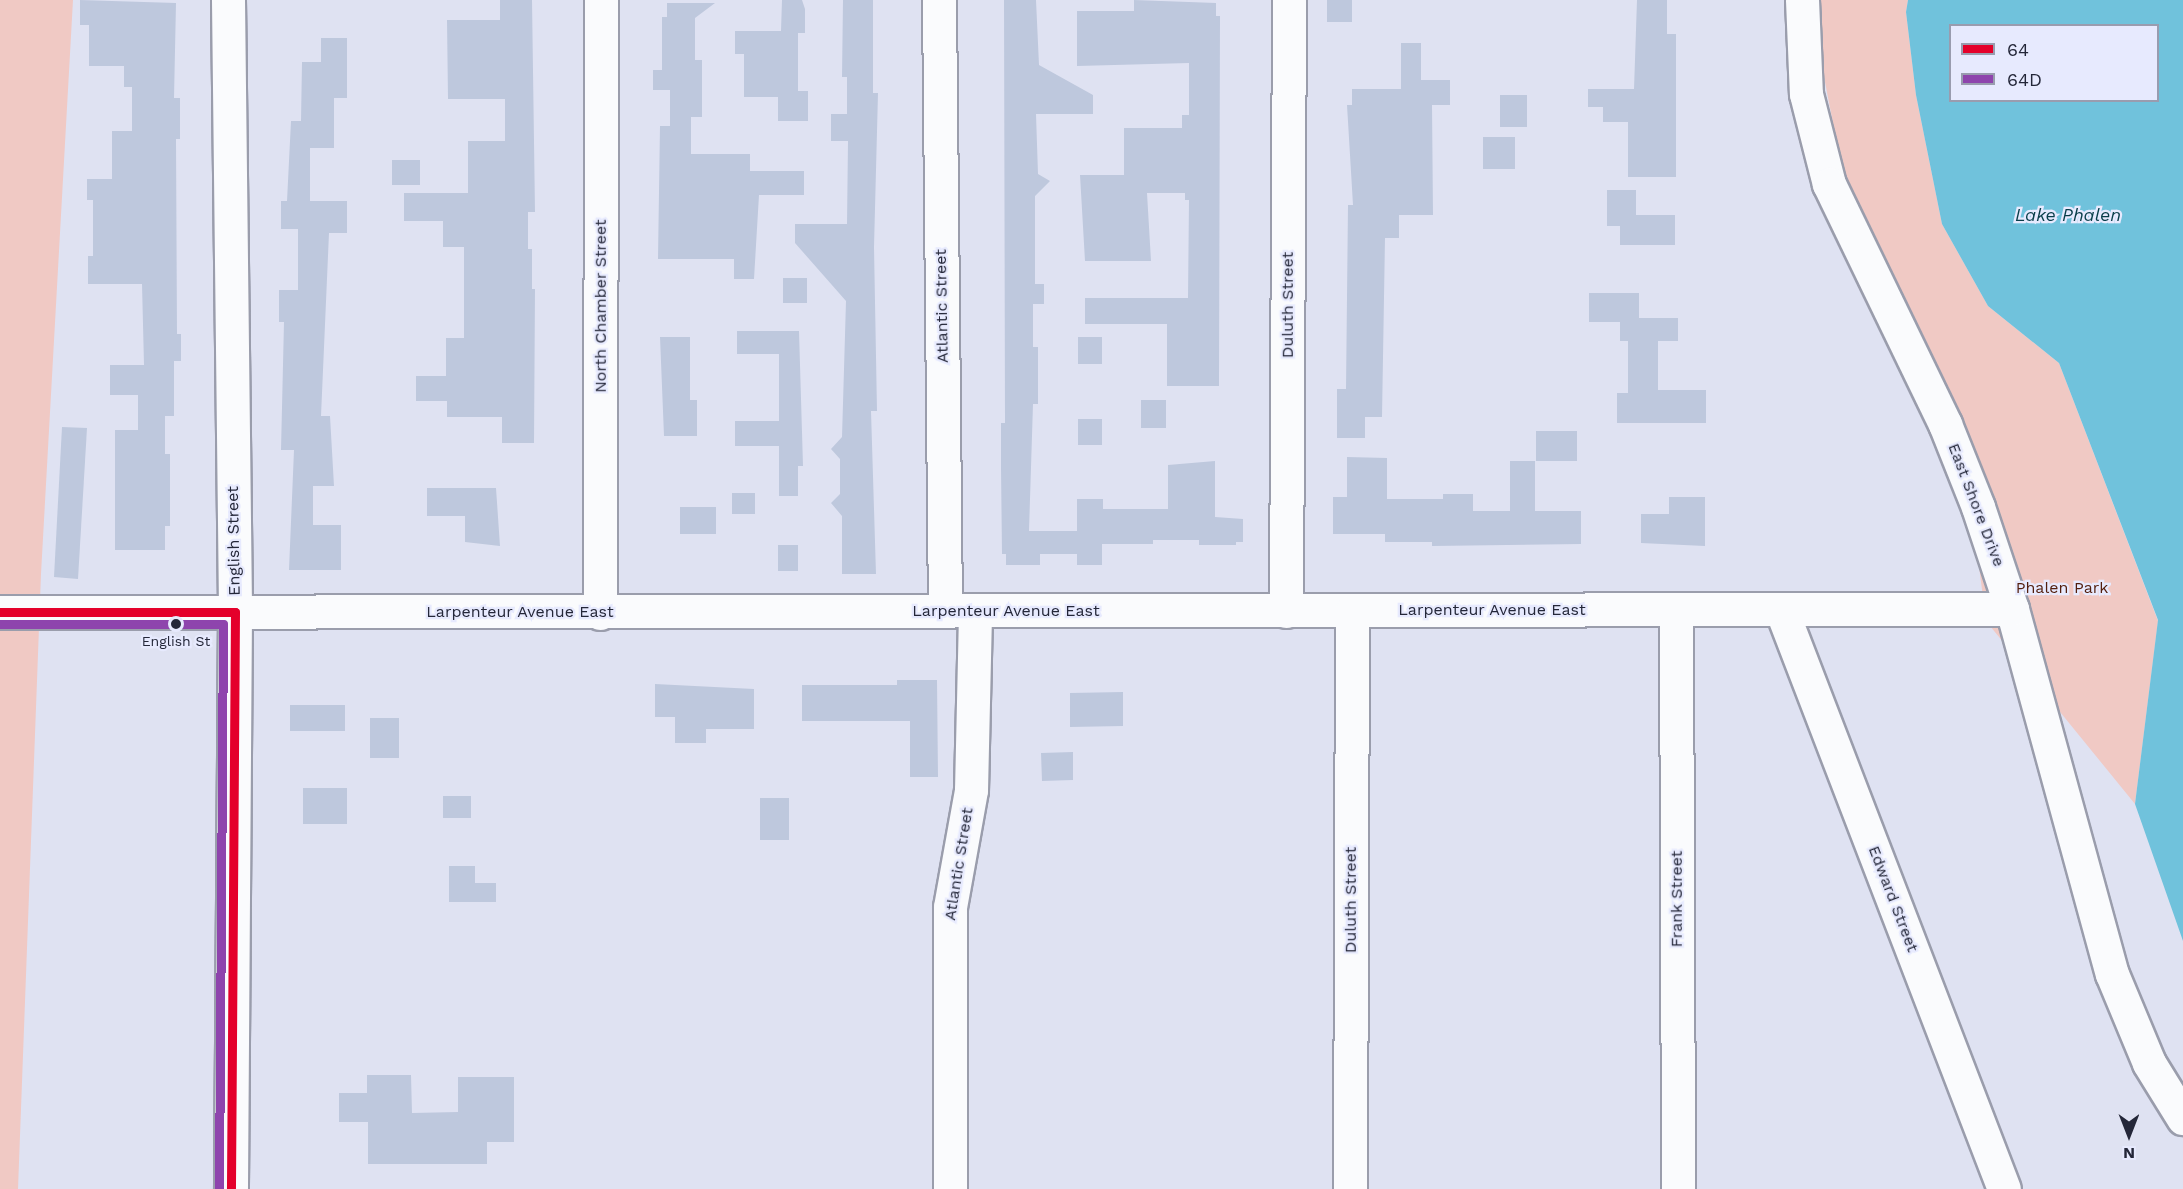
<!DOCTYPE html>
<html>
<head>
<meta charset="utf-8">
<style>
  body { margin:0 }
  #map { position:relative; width:2183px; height:1189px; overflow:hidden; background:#dfe2f2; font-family:"Work Sans",sans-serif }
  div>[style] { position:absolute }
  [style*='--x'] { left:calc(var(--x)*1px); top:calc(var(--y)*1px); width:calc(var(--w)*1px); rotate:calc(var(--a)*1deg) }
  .green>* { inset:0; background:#f0c9c4 }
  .water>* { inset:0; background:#70c2dc }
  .building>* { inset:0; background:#bec8dd }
  .roads { filter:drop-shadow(2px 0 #9a9dac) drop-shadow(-2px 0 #9a9dac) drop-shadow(0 2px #9a9dac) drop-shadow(0 -2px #9a9dac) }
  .minor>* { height:33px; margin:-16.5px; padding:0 16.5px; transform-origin:16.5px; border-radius:16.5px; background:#fafbfd }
  .bus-1>* { height:9px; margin:-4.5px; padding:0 4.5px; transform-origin:4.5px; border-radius:4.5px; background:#e4002b }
  .bus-2>* { height:9px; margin:-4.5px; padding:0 4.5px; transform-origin:4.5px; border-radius:4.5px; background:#8e44ad }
  .dots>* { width:16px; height:16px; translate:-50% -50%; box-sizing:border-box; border:3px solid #e7eafe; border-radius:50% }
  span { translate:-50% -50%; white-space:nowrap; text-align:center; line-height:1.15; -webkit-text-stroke:4.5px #e7eafe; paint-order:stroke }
  .bus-label { font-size:14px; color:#242739 }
  .street-label { font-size:16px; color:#242739 }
  .park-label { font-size:16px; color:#531e0d }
  .water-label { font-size:18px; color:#083d49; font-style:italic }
  .legend { position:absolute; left:1949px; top:24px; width:210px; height:78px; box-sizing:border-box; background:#e7eafe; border:2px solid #999caf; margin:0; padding:8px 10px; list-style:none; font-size:18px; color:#242739 }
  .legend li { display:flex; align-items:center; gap:12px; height:30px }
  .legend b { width:30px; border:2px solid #999caf }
  .north { position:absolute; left:2099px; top:1105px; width:60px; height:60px; -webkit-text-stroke:4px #e7eafe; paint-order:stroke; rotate:180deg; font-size:16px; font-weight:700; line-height:24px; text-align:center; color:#242739 }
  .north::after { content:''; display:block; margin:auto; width:21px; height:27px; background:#242739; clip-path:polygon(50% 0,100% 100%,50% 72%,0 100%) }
</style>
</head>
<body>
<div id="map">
  <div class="green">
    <i style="clip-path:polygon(0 0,73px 0,41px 574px,18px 1189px,0 1189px)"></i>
    <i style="clip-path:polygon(1809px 0,1908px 0,1906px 12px,1916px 95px,1942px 224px,1988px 306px,2059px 363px,2158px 621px,2135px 804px,1986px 621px,1961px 425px,1848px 200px)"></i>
  </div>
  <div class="water">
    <i style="clip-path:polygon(evenodd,1908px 0,2183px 0,2183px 941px,2135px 804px,2158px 620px,2059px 363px,1988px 306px,1942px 224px,1916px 95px,1906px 12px,1908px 0,1950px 26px,2158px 26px,2158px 100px,1950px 100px,1950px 26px)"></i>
  </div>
  <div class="building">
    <i style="clip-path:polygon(80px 0,176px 3px,174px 98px,180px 98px,180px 139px,176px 139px,177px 334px,181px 334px,181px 361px,174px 361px,174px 416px,165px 416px,165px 454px,170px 454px,170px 526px,165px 526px,165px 550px,115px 550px,115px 430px,138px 430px,138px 395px,110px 395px,110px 365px,144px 365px,142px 284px,88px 284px,88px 256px,93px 256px,93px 200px,87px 200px,87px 179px,112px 179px,112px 131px,132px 131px,132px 87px,124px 87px,124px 66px,89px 66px,89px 25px,80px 25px)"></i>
    <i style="clip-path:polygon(500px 0,532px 0,535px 212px,528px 212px,528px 249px,532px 249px,532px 289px,535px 289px,534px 443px,502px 443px,502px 417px,447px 417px,447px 401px,416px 401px,416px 376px,446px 376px,446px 338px,464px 338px,464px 247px,443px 247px,443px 221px,404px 221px,404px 193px,468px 193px,468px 141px,505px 141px,505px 99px,448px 99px,447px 20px,500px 20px)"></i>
    <i style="clip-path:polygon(782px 0,802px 0,805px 9px,805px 33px,798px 33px,798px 91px,808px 91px,808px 121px,778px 121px,778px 97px,744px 97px,744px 54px,735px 54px,735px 31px,781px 31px)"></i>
    <i style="clip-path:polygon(843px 0,873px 0,873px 93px,878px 93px,874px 247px,877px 411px,871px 411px,876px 574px,842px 574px,842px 516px,831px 503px,840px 494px,840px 459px,831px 449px,842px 437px,846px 301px,795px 243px,795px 224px,847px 224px,848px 141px,831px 141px,831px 114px,847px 114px,847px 77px,842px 77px)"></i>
    <i style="clip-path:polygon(1004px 0,1036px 0,1039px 65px,1093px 95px,1093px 114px,1036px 114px,1038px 174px,1050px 181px,1035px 196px,1035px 284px,1044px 284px,1044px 304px,1033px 304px,1033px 347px,1038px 347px,1038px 404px,1033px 404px,1029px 531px,1077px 531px,1077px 499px,1103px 499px,1103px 509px,1168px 509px,1168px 465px,1215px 461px,1215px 517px,1243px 519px,1243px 542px,1236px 542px,1236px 545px,1199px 545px,1199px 540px,1153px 540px,1153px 544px,1102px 544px,1102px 565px,1077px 565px,1077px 554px,1040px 554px,1040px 565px,1006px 565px,1006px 554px,1002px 554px,1001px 468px,1001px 423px,1005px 423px)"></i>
    <i style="clip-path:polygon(1134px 0,1216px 3px,1216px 16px,1220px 16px,1219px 386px,1167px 386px,1167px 324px,1085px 324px,1085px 298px,1188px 298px,1189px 200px,1185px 200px,1185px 193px,1147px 193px,1151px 261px,1085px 261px,1080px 175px,1124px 175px,1124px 128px,1182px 128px,1182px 115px,1189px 115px,1189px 63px,1077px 66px,1077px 11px,1134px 11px)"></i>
    <i style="clip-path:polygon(1327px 0,1352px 0,1352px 22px,1327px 22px)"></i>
    <i style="clip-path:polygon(1637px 0,1667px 0,1667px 34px,1676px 34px,1676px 177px,1628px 177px,1628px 122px,1603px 122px,1603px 107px,1588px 107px,1588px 89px,1634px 89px)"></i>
    <i style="clip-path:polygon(667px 3px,715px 3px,695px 18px,695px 60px,702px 60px,702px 117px,691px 117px,691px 154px,750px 154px,750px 171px,804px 171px,804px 195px,759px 195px,754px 279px,734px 279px,734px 259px,658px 259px,660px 126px,670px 126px,670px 90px,653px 90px,653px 70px,662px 70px,662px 17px,667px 17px)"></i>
    <i style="clip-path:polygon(321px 38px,347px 38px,347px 98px,334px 98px,334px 148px,310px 148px,310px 201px,347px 201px,347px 233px,329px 233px,321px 416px,330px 416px,334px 486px,313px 486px,313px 525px,341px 525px,341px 570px,289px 570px,294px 450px,281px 450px,284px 322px,279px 322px,279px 290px,298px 290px,298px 229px,281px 229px,281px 201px,287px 201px,291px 121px,301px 121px,302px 62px,321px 62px)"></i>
    <i style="clip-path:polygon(1401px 43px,1421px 43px,1421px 80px,1450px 80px,1450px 105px,1432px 105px,1433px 215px,1399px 215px,1399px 238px,1385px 238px,1382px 417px,1365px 417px,1365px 438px,1337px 438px,1337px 389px,1346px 389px,1348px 205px,1353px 205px,1347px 105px,1352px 105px,1352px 89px,1401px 89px)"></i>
    <i style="clip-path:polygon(1500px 95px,1527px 95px,1527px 127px,1500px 127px)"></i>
    <i style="clip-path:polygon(1483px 137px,1515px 137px,1515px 169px,1483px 169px)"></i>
    <i style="clip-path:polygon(392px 160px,420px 160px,420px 185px,392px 185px)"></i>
    <i style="clip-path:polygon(1607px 190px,1636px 190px,1636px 215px,1675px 215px,1675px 245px,1620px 245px,1620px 226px,1607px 226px)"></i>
    <i style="clip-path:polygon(783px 278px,807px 278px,807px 303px,783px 303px)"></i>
    <i style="clip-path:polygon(1589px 293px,1639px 293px,1639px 318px,1678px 318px,1678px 341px,1658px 341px,1658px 390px,1706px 390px,1706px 423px,1617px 423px,1617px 393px,1628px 393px,1628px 341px,1620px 341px,1620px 322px,1589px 322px)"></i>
    <i style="clip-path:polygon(737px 331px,799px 331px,803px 466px,798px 466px,798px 496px,779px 496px,779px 446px,735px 446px,735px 421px,779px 421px,779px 354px,737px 354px)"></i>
    <i style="clip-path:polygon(660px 337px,690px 337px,690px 400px,697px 400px,697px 436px,664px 436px)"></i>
    <i style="clip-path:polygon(1078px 337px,1102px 337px,1102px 364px,1078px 364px)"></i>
    <i style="clip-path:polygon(1141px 400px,1166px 400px,1166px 428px,1141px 428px)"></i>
    <i style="clip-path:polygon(1078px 419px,1102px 419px,1102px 445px,1078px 445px)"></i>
    <i style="clip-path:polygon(62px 427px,87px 428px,78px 579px,54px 577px)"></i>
    <i style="clip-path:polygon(1536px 431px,1577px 431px,1577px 461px,1536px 461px)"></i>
    <i style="clip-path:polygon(1347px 457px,1387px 458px,1387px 499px,1443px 499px,1443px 494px,1473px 494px,1473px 511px,1510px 511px,1510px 461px,1535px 461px,1535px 511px,1581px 511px,1581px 544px,1432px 546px,1432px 542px,1385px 542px,1385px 534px,1333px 534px,1333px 497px,1347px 497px)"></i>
    <i style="clip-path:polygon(427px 488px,496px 488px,500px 546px,465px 542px,465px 516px,427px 516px)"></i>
    <i style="clip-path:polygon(732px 493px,755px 493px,755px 514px,732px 514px)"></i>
    <i style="clip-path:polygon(1669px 497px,1705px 497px,1705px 546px,1641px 543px,1641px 514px,1669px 514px)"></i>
    <i style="clip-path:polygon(680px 507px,716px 507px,716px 534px,680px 534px)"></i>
    <i style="clip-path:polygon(778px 545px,798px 545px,798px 571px,778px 571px)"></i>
    <i style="clip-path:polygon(897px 680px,937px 680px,938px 777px,910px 777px,910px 721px,802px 721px,802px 685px,897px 685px)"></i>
    <i style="clip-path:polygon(655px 684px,754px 689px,754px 729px,706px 729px,706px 743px,675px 743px,675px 717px,655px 717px)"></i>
    <i style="clip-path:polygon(1123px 692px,1123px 726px,1070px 727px,1070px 693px)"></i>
    <i style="clip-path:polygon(290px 705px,345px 705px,345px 731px,290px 731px)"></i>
    <i style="clip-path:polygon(370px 718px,399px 718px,399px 758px,370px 758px)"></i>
    <i style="clip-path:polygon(1073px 752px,1073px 780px,1042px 781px,1041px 753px)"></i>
    <i style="clip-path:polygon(303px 788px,347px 788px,347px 824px,303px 824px)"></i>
    <i style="clip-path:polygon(443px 796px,471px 796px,471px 818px,443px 818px)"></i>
    <i style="clip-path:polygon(760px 798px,789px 798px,789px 840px,760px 840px)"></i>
    <i style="clip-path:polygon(449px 866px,475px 866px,475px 883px,496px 883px,496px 902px,449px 902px)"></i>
    <i style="clip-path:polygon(367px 1075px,411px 1075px,412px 1113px,458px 1112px,458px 1077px,514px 1077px,514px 1142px,487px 1142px,487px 1164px,368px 1164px,368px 1122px,339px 1122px,339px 1093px,367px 1093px)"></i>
  </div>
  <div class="roads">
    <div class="minor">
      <i style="--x:228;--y:0;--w:612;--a:89.34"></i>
      <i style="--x:235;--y:612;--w:577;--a:90.4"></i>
      <i style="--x:939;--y:0;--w:611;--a:89.44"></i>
      <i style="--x:1802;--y:0;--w:94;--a:87.6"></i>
      <i style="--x:1806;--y:94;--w:93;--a:75.7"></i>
      <i style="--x:1829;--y:184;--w:267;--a:64.2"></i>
      <i style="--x:1945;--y:424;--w:89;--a:68.3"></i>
      <i style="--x:1978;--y:507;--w:108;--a:71.6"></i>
      <i style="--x:2012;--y:609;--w:378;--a:74.7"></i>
      <i style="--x:2112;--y:974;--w:96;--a:67.4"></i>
      <i style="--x:2149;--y:1063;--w:65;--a:58.3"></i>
      <i style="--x:1676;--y:609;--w:580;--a:89.8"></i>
      <i style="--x:1781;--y:609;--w:621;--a:68.97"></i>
      <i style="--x:1286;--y:611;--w:611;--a:-89.72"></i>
      <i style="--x:0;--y:612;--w:2012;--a:-0.09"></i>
      <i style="--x:600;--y:613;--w:613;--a:-89.91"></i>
      <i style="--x:950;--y:1189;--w:282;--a:-90"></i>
      <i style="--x:950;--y:907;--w:119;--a:-79.8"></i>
      <i style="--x:971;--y:790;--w:179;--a:-88.7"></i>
      <i style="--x:1350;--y:1189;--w:578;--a:-89.8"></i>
    </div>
  </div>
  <div class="bus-1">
    <i style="--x:0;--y:612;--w:235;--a:0"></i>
    <i style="--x:235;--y:612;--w:577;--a:90.4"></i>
  </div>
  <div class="bus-2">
    <i style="--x:0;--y:624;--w:223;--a:0"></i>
    <i style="--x:223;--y:624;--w:565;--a:90.41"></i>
  </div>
  <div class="dots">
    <i style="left:176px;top:624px;background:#242739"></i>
  </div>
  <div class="bus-label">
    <span style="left:176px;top:641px">English St</span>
  </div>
  <div class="street-label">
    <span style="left:1288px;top:305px;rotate:-90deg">Duluth Street</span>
    <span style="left:601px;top:306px;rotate:-90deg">North Chamber Street</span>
    <span style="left:942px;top:306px;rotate:-91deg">Atlantic Street</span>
    <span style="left:1976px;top:505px;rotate:69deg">East Shore Drive</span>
    <span style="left:234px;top:541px;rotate:-91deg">English Street</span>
    <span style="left:1492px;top:610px">Larpenteur Avenue East</span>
    <span style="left:1006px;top:611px">Larpenteur Avenue East</span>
    <span style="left:520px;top:612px">Larpenteur Avenue East</span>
    <span style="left:959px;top:864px;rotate:-81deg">Atlantic Street</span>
    <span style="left:1677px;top:899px;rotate:-90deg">Frank Street</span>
    <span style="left:1893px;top:899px;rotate:69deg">Edward Street</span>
    <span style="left:1351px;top:900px;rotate:-90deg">Duluth Street</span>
  </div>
  <div class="park-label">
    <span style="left:2062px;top:588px">Phalen Park</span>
  </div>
  <div class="water-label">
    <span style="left:2068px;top:215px">Lake Phalen</span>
  </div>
  <ul class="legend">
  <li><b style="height:8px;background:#e4002b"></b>64</li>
  <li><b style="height:8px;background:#8e44ad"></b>64D</li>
  </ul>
  <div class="north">N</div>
</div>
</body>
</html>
